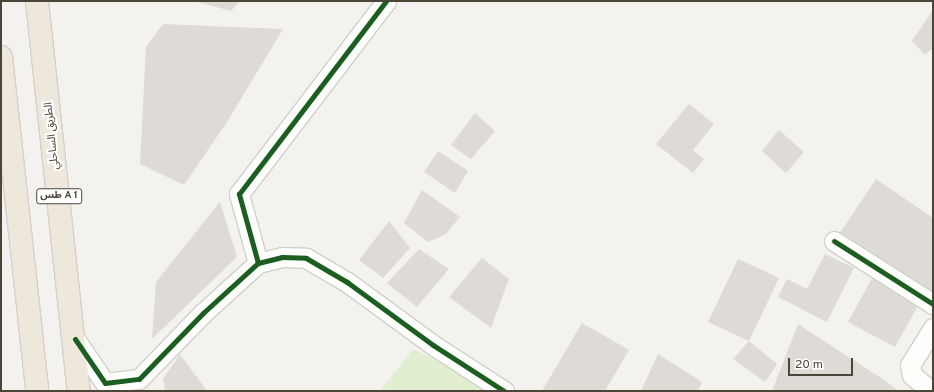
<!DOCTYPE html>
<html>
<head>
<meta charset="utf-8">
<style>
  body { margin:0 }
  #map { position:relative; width:934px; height:392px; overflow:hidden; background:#f4f2ee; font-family:Overpass,"Noto Sans Arabic",sans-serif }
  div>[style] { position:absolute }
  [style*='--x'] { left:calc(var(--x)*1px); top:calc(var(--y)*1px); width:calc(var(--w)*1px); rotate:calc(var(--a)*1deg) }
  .green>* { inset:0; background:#e1eecf }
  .building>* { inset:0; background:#dedbd6 }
  .roads { filter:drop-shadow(1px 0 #d2d0cb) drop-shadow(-1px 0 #d2d0cb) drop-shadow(0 1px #d2d0cb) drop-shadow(0 -1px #d2d0cb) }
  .street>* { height:19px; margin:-9.5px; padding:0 9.5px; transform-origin:9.5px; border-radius:9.5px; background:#fdfdfc }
  .highway>* { height:22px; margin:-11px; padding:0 11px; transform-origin:11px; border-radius:11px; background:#ede8db }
  .cycleway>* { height:5px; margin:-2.5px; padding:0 2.5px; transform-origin:2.5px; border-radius:2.5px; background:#1b5e20 }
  span { translate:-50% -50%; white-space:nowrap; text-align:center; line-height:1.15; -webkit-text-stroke:4px #fff; paint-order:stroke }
  .shield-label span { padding:1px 3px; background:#fff; border:1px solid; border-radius:3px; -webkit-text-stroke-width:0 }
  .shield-label { font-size:10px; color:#4b4439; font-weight:700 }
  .street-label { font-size:11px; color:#4b4439 }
  .frame { position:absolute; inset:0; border:2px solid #4b4439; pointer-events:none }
  .scale { position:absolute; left:788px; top:358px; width:65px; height:18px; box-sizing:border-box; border:2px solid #4b4439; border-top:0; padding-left:5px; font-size:12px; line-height:14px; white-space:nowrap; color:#4b4439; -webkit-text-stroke:3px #fff; paint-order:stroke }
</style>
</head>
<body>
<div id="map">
  <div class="green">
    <i style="clip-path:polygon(413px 349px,497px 391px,380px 391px)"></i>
  </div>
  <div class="building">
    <i style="clip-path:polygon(194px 1px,240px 1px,231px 11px)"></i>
    <i style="clip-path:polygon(933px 10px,933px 48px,925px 55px,912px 41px)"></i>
    <i style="clip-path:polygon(163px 24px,283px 29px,227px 122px,184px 185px,140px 164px,146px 47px)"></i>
    <i style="clip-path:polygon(689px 104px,714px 124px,693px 150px,704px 159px,693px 173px,656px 144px)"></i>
    <i style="clip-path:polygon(475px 113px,495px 131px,471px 159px,451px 145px)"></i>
    <i style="clip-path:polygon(779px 130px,804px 152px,786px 173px,762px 151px)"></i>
    <i style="clip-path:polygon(438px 151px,468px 171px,455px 193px,424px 172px)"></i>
    <i style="clip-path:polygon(876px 179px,933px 218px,933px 295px,840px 233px)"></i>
    <i style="clip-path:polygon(422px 190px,460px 217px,446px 234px,428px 242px,404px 223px)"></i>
    <i style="clip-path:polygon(220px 202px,237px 257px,152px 339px,156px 282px)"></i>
    <i style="clip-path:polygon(389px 221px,410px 248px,383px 278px,359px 260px)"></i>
    <i style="clip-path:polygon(419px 249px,449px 269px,417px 307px,387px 283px)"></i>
    <i style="clip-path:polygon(825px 254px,854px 268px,827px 322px,778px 297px,787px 279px,807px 289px)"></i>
    <i style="clip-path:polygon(482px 258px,509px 279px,491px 328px,449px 297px)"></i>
    <i style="clip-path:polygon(738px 259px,779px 278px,749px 341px,708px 322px)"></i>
    <i style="clip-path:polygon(875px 273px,920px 302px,895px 347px,848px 322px)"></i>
    <i style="clip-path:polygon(582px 323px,629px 350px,605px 391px,542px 391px)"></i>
    <i style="clip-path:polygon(798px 324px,881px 378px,899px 391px,772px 391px)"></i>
    <i style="clip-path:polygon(749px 341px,777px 364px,765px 382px,733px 359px)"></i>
    <i style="clip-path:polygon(180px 354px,207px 391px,165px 391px,163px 379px)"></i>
    <i style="clip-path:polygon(658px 354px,702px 382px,698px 391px,641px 391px)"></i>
  </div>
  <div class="roads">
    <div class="street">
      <i style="--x:834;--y:241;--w:117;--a:32.5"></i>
      <i style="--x:258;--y:263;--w:72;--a:-105.4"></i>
      <i style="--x:239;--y:194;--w:243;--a:-52.7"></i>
      <i style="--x:75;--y:339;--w:53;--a:55.7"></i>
      <i style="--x:105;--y:383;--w:34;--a:-7"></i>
      <i style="--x:139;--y:379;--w:92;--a:-45.9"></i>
      <i style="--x:203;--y:313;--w:74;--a:-42.3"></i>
      <i style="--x:258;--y:263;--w:25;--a:-14"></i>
      <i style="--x:282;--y:257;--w:24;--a:2"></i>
      <i style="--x:306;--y:258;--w:48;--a:30.3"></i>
      <i style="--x:347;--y:282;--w:107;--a:36.2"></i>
      <i style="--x:433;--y:345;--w:85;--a:32.9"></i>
      <i style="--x:931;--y:391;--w:25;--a:-140"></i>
      <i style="--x:912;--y:375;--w:10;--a:-101"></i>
      <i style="--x:910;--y:365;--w:44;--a:-58.1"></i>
    </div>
    <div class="highway">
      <i style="--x:37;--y:1;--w:392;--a:83.9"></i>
      <i style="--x:1;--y:57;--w:336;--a:83.8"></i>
    </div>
  </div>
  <div class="cycleway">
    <i style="--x:834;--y:241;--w:117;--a:32.5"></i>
    <i style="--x:258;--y:263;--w:72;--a:-105.4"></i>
    <i style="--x:239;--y:194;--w:243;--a:-52.7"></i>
    <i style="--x:75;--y:339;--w:53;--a:55.7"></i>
    <i style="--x:105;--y:383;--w:34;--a:-7"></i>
    <i style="--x:139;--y:379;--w:92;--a:-45.9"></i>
    <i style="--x:203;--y:313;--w:74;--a:-42.3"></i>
    <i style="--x:258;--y:263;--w:25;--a:-14"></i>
    <i style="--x:282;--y:257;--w:24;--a:2"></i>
    <i style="--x:306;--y:258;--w:48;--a:30.3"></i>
    <i style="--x:347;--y:282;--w:107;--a:36.2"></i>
    <i style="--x:433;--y:345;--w:85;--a:32.9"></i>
  </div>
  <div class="shield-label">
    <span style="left:59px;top:196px">طس A 1</span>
  </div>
  <div class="street-label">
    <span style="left:52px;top:136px;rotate:-96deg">الطريق الساحلي</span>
  </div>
  <div class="frame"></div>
  <div class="scale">20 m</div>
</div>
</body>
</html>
